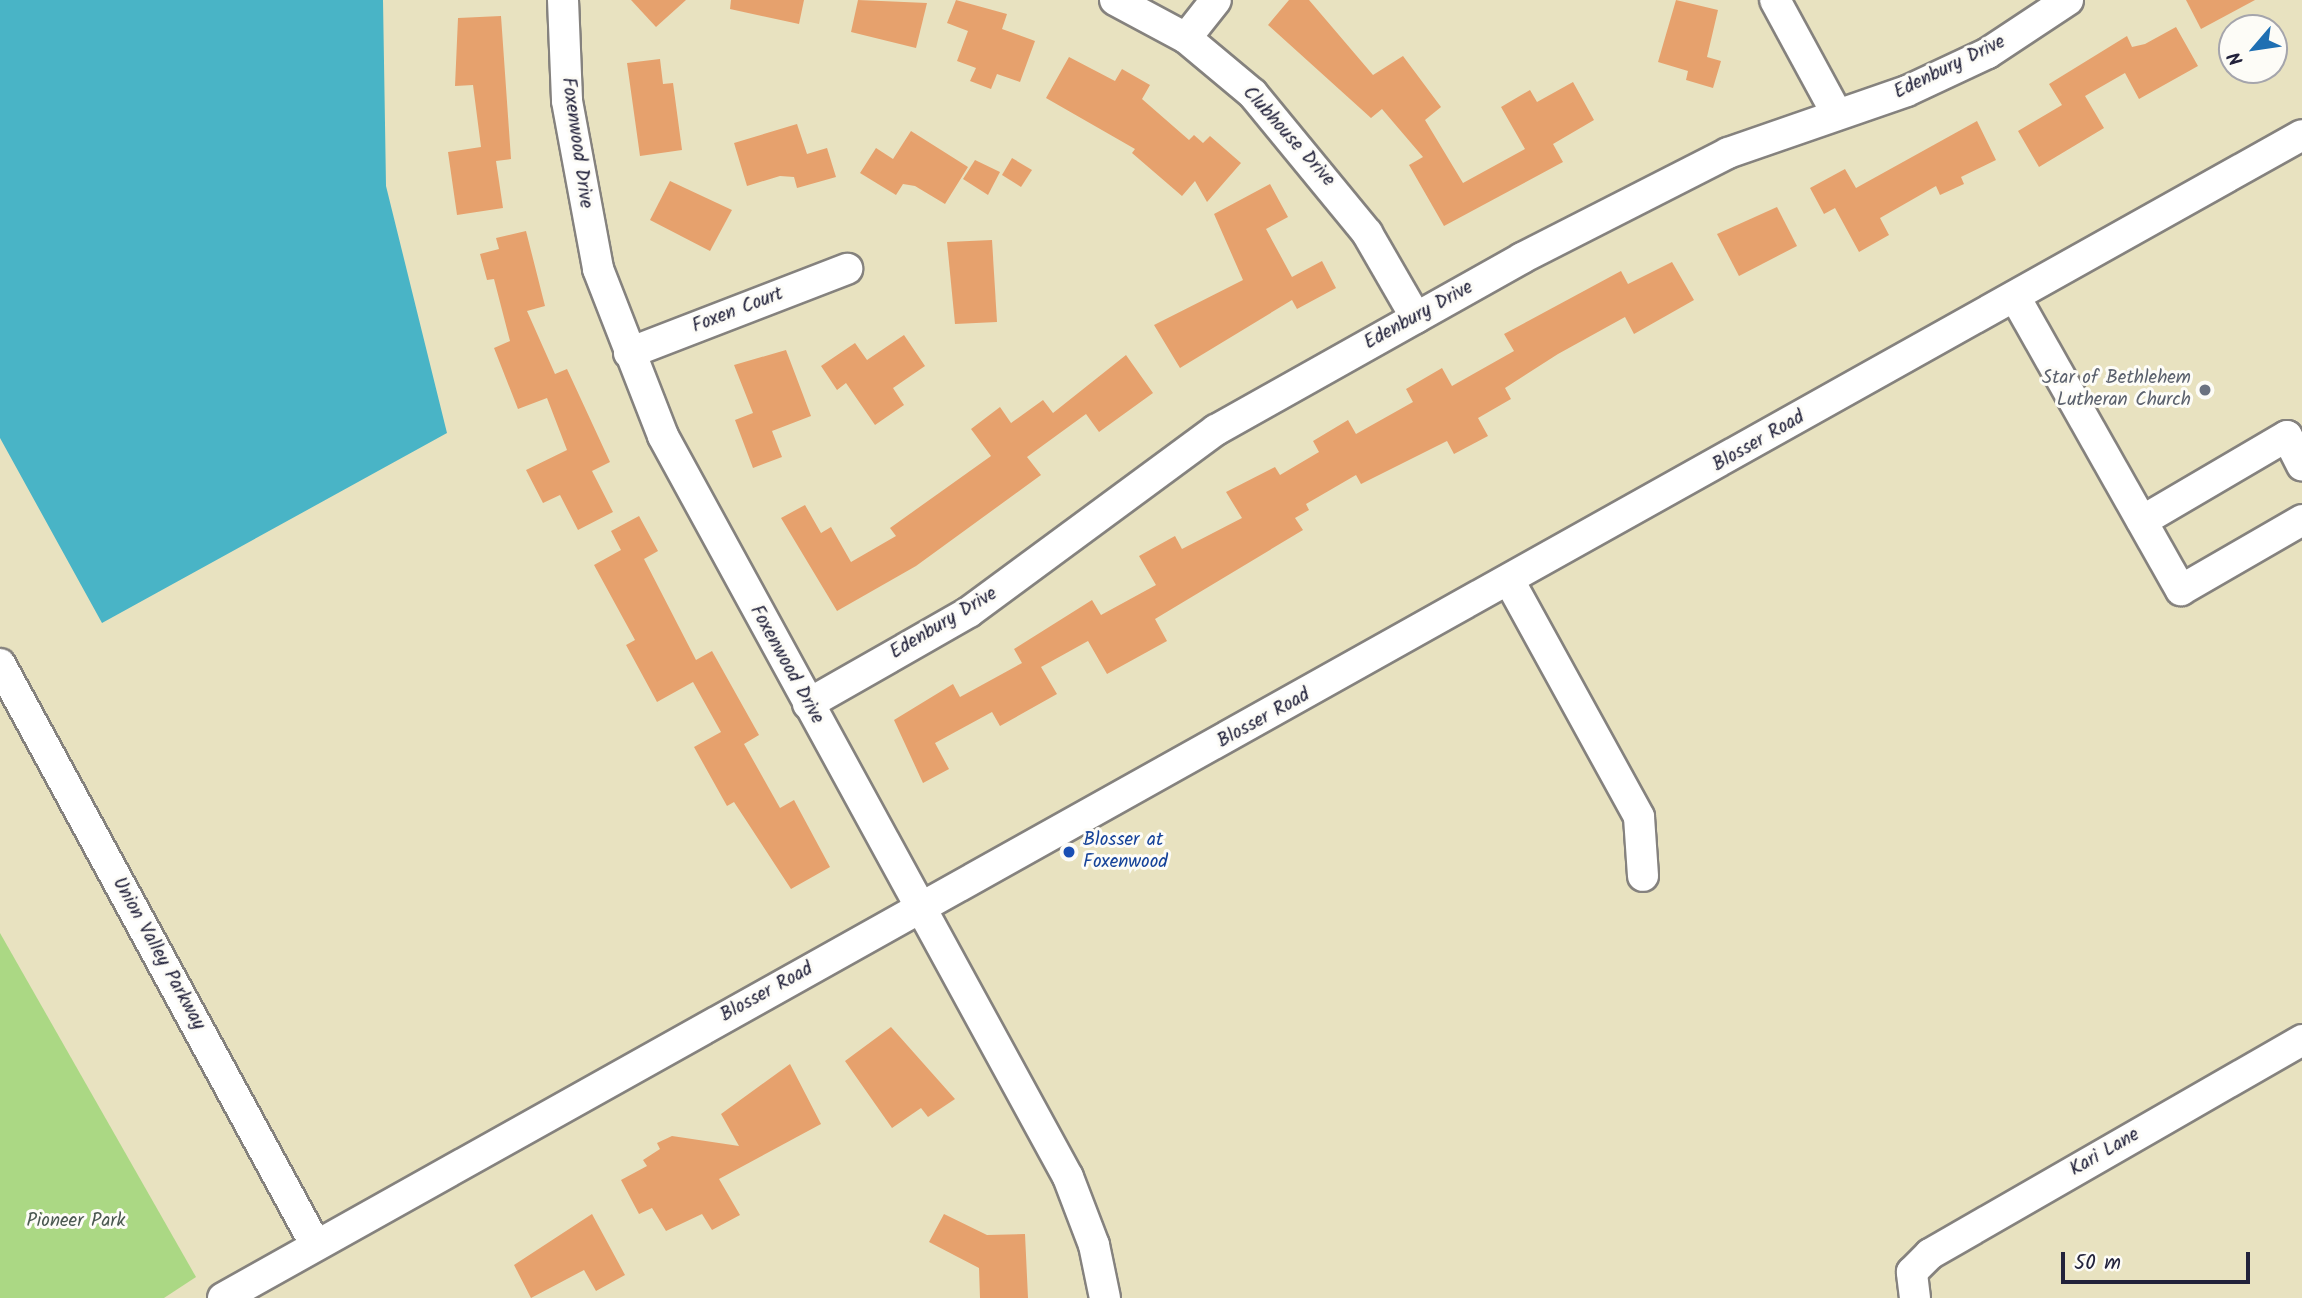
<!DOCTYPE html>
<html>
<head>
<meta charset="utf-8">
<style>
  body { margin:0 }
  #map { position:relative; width:2302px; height:1298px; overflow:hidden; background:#e8e2c0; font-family:Kalam,sans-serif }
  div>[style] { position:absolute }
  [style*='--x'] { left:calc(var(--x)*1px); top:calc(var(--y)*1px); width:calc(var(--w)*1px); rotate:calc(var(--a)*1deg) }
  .green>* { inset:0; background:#abd884 }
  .water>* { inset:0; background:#49b4c6 }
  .building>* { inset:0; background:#e6a16d }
  .roads { filter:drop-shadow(2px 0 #85827e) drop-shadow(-2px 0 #85827e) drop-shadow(0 2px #85827e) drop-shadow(0 -2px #85827e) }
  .minor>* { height:30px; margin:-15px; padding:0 15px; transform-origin:15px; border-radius:15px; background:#fff }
  .dots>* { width:19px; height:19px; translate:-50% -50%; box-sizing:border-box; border:4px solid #fdfcf7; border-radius:50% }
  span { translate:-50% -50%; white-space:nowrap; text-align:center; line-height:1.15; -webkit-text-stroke:6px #fdfcf7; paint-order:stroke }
  .street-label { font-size:19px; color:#22223b }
  .worship-label { font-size:19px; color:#5b616d }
  .right { translate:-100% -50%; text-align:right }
  .transit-label { font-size:19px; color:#164399 }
  .left { translate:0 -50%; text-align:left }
  .park-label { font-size:19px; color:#4b5951 }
  .north { position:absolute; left:2218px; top:14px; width:70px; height:70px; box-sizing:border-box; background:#fdfcf7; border:2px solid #a5a5ac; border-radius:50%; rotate:241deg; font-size:19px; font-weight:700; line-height:28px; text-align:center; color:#22223b }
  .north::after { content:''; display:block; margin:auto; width:24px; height:32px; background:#1f6fb2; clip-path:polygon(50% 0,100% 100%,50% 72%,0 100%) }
  .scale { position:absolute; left:2061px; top:1252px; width:189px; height:32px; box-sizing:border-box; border:4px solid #22223b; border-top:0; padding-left:9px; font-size:21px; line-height:24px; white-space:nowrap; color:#22223b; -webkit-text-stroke:5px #fdfcf7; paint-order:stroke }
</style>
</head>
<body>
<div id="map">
  <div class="green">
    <i style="clip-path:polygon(0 933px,196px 1277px,164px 1298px,0 1298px)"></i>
  </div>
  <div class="water">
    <i style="clip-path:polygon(0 0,383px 0,386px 186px,447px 433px,102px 623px,0 438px)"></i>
  </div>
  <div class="building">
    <i style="clip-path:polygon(631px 0,686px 0,656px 27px)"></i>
    <i style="clip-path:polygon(731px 0,804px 0,799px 24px,730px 9px)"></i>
    <i style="clip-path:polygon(858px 0,927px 3px,916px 48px,851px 32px)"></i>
    <i style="clip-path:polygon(956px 0,1007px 14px,1002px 29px,1035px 41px,1020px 82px,997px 74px,991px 89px,970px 81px,976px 68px,957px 61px,968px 31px,947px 23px)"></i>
    <i style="clip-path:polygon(1289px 0,1309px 0,1373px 75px,1403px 56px,1441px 107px,1425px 120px,1463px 183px,1525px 149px,1501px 107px,1530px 90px,1537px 102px,1573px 82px,1594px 120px,1553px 144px,1563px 162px,1444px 226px,1409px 165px,1423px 157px,1382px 109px,1371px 118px,1268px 25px)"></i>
    <i style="clip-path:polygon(1676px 0,1718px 10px,1707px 57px,1721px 61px,1713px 88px,1686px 80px,1688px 71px,1658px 62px)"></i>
    <i style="clip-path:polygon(2186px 0,2255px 0,2201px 29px)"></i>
    <i style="clip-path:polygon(501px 16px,511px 159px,496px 161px,503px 208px,457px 215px,448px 152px,481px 147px,473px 85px,455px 86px,458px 18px)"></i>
    <i style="clip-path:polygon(2176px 27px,2198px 66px,2139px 99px,2125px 73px,2085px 96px,2104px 128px,2039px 167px,2018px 131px,2062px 105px,2049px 84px,2127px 36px,2132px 47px,2145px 44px)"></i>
    <i style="clip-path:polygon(1069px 57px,1115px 81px,1122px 69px,1150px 85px,1142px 99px,1189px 140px,1194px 135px,1203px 143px,1210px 136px,1241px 163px,1207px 202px,1195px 181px,1182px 196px,1132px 153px,1135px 149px,1046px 98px)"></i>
    <i style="clip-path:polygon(660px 59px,663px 84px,673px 83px,682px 150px,640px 156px,627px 63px)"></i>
    <i style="clip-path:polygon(1977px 121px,1996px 160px,1961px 177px,1964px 184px,1940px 195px,1936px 186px,1880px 218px,1889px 235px,1859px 252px,1835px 208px,1824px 214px,1810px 188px,1845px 169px,1856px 188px)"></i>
    <i style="clip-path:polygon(797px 124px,807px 154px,827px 148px,836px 177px,797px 188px,794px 177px,780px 176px,747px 186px,734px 143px)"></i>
    <i style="clip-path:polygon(911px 131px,968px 167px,945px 204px,915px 186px,903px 184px,896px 195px,860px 173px,876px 148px,893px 159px)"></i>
    <i style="clip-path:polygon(1012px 158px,1032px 170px,1021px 187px,1002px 175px)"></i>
    <i style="clip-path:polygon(975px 160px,1000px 172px,988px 195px,963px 179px)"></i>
    <i style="clip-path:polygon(670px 181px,732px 210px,710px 251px,650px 220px)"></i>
    <i style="clip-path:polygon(1270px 184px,1288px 217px,1266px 229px,1292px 277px,1322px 261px,1336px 288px,1297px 309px,1292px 300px,1180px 368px,1154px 325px,1243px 280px,1214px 214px)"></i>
    <i style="clip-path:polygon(1777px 207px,1797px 246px,1739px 276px,1717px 234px)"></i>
    <i style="clip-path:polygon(526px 231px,545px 306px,527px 311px,555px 374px,567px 369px,610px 462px,592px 471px,613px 512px,578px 530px,560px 495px,543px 503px,526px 470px,567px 450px,547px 398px,518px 409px,494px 348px,510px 341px,494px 279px,487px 280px,480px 254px,499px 249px,496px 238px)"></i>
    <i style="clip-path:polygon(992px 240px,997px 322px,955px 324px,947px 242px)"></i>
    <i style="clip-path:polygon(1672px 262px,1694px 300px,1634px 334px,1625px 317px,1558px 354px,1505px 388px,1511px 399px,1478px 418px,1488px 436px,1454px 454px,1447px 441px,1361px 484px,1356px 475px,1306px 504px,1309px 510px,1295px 518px,1303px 530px,1155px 619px,1167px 641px,1107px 674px,1088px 641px,1041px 667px,1057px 694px,1000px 726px,992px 712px,935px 743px,949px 769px,923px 783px,894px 720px,953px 684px,960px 697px,1022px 663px,1014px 649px,1092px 600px,1101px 615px,1156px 585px,1139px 556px,1175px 536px,1182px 549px,1242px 518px,1226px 492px,1275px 467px,1280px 475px,1319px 452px,1313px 441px,1348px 420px,1356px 434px,1413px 402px,1406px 389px,1442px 368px,1452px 386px,1514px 351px,1504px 334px,1621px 271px,1628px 284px)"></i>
    <i style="clip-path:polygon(904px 335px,925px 366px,893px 388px,904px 405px,875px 425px,846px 383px,837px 390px,821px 366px,855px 343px,867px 360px)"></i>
    <i style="clip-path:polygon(786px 350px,811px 416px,772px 431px,782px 457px,753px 468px,735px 420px,753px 413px,734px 365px)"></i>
    <i style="clip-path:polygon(1126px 355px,1153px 393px,1099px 432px,1086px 414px,1027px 457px,1041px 475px,916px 566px,837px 611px,781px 518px,805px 505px,821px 533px,831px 527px,851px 562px,896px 536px,890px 528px,991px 456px,971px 429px,1000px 407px,1011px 423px,1043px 400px,1053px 413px)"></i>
    <i style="clip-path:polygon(639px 516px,658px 551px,644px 559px,696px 660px,712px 651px,759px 735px,744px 744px,780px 808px,794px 800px,830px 867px,791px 889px,734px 802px,727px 806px,694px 747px,721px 732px,693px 682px,657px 702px,626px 645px,635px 640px,594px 565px,621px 550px,611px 531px)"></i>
    <i style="clip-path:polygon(891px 1027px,955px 1099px,928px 1117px,921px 1108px,892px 1128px,845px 1061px)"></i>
    <i style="clip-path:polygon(790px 1064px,821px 1124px,719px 1179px,740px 1215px,712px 1230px,702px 1214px,666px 1231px,652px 1208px,639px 1214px,621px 1180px,647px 1166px,643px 1160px,660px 1149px,657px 1143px,672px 1136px,739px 1146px,721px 1114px)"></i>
    <i style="clip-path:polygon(592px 1214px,625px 1275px,596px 1291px,584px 1270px,531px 1298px,514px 1265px)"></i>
    <i style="clip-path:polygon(944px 1214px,987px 1235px,1025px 1234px,1028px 1298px,980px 1298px,979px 1268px,929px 1242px)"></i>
  </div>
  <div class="roads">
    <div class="minor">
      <i style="--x:563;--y:0;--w:101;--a:87.7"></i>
      <i style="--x:567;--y:101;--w:171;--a:79.5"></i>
      <i style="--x:598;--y:269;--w:179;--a:68.7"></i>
      <i style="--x:663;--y:436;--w:844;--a:61.34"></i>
      <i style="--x:1068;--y:1177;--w:73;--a:69.1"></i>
      <i style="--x:1094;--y:1245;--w:54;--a:78.3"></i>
      <i style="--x:1115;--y:0;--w:81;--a:28.2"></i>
      <i style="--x:1186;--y:38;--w:87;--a:39.9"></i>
      <i style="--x:1253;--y:94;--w:180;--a:50.6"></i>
      <i style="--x:1367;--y:233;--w:98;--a:60"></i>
      <i style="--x:1775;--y:0;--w:130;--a:61.5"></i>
      <i style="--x:1186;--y:38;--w:48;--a:-51.7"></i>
      <i style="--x:2015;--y:297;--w:337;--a:60.5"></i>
      <i style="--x:2181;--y:590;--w:140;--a:-30"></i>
      <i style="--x:629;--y:353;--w:234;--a:-21.1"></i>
      <i style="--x:2142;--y:521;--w:168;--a:-30.4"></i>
      <i style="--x:2287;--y:436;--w:33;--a:63"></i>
      <i style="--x:1510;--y:582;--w:268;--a:61.2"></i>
      <i style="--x:1639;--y:817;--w:59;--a:86.1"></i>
      <i style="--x:0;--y:664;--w:660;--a:61.49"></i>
      <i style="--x:808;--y:704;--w:185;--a:-29.7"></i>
      <i style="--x:969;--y:612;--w:307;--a:-36.4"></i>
      <i style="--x:1216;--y:430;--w:351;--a:-29.3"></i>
      <i style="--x:1522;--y:258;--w:231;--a:-27"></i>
      <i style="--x:1728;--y:153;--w:189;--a:-19.1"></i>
      <i style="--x:1907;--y:91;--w:89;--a:-25.1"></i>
      <i style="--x:1988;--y:53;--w:96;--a:-33.5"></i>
      <i style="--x:223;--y:1298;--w:2382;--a:-29.22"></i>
      <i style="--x:1915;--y:1298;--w:26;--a:-97"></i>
      <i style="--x:1912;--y:1272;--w:25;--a:-45"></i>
      <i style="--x:1930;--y:1254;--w:429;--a:-29.9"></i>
    </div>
  </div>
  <div class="dots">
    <i style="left:2205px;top:390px;background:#6b7280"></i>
    <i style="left:1069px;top:852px;background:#1a4fb4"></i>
  </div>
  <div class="street-label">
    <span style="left:1950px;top:68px;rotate:-26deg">Edenbury Drive</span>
    <span style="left:1288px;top:137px;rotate:48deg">Clubhouse Drive</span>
    <span style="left:576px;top:143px;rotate:82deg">Foxenwood Drive</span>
    <span style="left:738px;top:311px;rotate:-21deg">Foxen Court</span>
    <span style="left:1419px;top:316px;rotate:-29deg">Edenbury Drive</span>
    <span style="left:1759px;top:442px;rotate:-30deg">Blosser Road</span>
    <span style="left:944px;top:624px;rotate:-31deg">Edenbury Drive</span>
    <span style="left:786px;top:665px;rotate:61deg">Foxenwood Drive</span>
    <span style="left:1264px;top:719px;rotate:-29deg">Blosser Road</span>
    <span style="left:158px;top:954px;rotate:61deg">Union Valley Parkway</span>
    <span style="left:767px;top:993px;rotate:-29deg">Blosser Road</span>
    <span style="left:2105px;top:1153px;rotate:-30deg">Kari Lane</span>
  </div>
  <div class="worship-label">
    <span class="right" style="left:2191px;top:390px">Star of Bethlehem<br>Lutheran Church</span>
  </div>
  <div class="transit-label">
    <span class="left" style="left:1083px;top:852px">Blosser at<br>Foxenwood</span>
  </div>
  <div class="park-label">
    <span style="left:76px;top:1222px">Pioneer Park</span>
  </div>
  <div class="north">N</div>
  <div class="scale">50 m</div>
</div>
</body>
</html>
